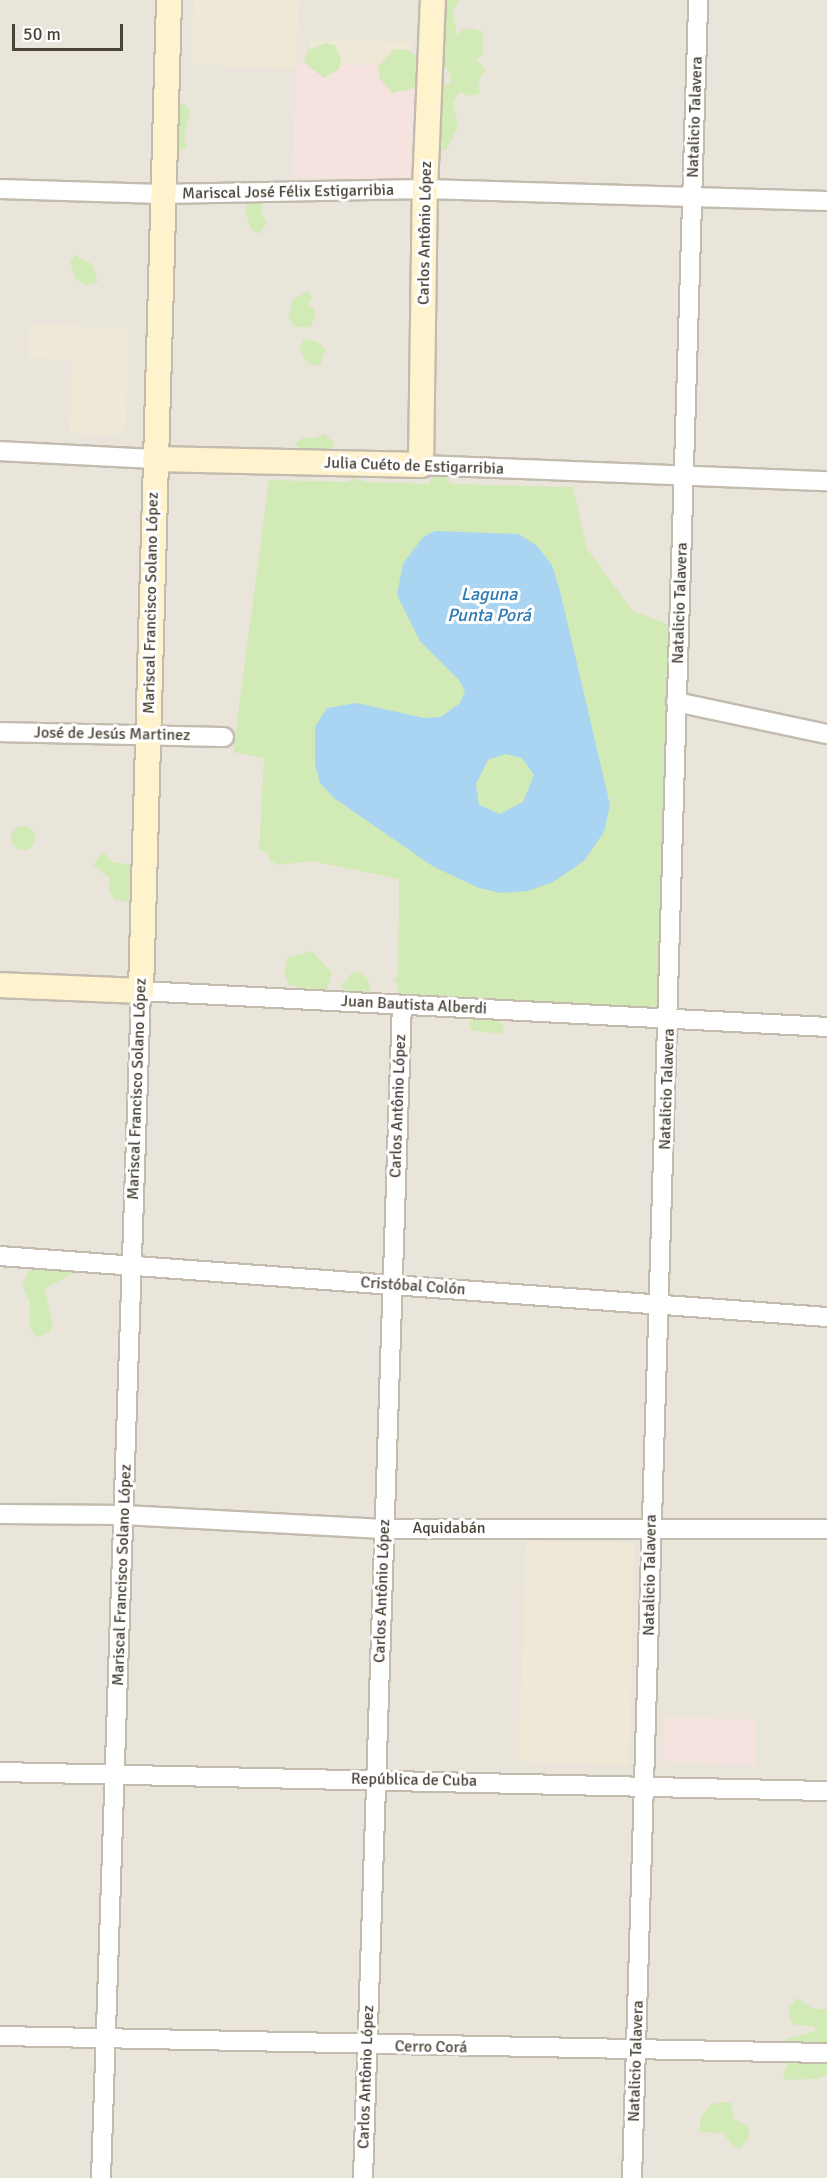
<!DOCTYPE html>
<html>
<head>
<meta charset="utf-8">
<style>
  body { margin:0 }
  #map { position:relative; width:827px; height:2178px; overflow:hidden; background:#f6f3ec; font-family:Signika,sans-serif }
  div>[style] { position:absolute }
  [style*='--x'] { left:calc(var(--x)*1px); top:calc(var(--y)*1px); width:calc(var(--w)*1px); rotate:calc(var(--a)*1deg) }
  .residential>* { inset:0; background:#eae5da }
  .education>* { inset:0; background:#efe8d6 }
  .medical>* { inset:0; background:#f6e3e0 }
  .green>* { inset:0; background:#d2eab5 }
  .round { border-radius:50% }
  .water>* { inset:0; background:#a9d4f2 }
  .roads { filter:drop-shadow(2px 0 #c2bbae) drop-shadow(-2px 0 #c2bbae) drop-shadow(0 2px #c2bbae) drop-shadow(0 -2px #c2bbae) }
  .street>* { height:18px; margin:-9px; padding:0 9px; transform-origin:9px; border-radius:9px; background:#fff }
  .secondary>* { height:24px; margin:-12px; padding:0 12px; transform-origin:12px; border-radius:12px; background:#fff3cd }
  span { translate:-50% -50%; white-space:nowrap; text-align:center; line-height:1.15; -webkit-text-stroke:6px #fff; paint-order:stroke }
  .street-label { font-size:16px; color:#4b4439 }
  .water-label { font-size:18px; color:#2e7ab2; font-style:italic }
  .scale { position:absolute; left:12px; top:24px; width:111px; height:27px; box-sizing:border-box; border:3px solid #4b4439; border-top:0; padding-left:8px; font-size:18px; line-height:21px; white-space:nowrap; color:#4b4439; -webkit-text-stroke:4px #fff; paint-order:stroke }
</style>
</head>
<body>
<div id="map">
  <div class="residential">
    <i style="clip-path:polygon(0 0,827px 0,827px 2178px,0 2178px)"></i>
  </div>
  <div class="education">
    <i style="clip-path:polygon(194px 0,299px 0,295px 69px,191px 64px)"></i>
    <i style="clip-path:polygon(310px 40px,410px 42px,410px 65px,310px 63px)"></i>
    <i style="clip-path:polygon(29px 325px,128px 328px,126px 428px,118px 435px,70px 433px,73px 359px,28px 358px)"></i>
    <i style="clip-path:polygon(526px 1541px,634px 1543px,629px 1765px,519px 1761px)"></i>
  </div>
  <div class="medical">
    <i style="clip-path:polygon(296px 63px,414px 67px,411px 181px,293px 177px)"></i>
    <i style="clip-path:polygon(665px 1717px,755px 1720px,755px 1765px,664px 1761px)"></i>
  </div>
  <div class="green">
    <i style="clip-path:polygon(437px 0,459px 0,453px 11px,457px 37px,461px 30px,470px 28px,483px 32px,483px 54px,476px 60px,486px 69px,478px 81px,480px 93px,469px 96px,460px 92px,453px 101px,458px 127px,446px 150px,440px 151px,435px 147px,441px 131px,432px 122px,435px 92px,451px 82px,449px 70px,438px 65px,411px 89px,392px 93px,380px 79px,378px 67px,394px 49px,408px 50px,418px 57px,423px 53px)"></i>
    <i style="clip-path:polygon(325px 43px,335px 45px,341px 59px,339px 69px,324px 78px,304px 63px,308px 50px)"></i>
    <i style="clip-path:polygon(182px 103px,190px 109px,184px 139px,187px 147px,175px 154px,173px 104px)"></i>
    <i style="clip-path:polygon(249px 185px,263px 202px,261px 212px,267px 222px,259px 234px,251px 229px,246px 215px)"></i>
    <i style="clip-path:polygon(75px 255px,92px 264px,98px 282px,86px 285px,76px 279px,70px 263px)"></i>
    <i style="clip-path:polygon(308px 291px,312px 298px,307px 305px,314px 308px,316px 316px,310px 327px,296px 327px,288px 319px,293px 299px)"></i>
    <i style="clip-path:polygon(304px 339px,315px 341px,326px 349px,320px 365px,309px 364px,299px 350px)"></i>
    <i style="clip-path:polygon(325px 434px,334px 443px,330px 454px,301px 451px,295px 444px,304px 437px,312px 439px)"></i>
    <i style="clip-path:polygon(434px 474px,441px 474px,452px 484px,573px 487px,587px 549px,633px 611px,675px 627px,665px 1012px,398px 999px,398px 984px,394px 981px,398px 974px,399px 879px,311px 861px,279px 865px,269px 860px,268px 852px,259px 850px,264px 758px,233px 752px,269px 480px,349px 482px,352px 478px,367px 482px,428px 484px)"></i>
    <i class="round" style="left:11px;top:826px;width:24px;height:24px"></i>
    <i style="clip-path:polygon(103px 852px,113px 862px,135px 865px,138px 890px,127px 901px,115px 900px,109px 891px,110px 878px,93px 865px)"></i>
    <i style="clip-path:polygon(312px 951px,332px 973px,327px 991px,289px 985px,284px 973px,288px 957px)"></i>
    <i style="clip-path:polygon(360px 972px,368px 979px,371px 992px,366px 998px,349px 994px,341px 986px,352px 973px)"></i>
    <i style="clip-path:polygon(484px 1012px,499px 1022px,504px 1029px,501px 1034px,470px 1030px,470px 1015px)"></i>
    <i style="clip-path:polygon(50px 1251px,58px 1251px,70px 1260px,72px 1267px,71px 1274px,45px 1289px,53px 1325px,50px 1332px,37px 1337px,30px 1328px,30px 1303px,22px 1284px,32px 1264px)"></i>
    <i style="clip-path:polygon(797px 1998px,813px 2009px,827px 2009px,827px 2074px,818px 2079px,786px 2080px,783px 2074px,788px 2063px,794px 2061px,785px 2039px,816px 2031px,813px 2026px,794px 2025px,790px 2020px,789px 2008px)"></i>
    <i style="clip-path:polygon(721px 2102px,732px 2103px,733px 2119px,748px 2125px,749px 2137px,741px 2148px,735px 2148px,723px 2133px,699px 2132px,701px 2117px,712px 2104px)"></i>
  </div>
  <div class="water">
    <i style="clip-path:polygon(evenodd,435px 531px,519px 534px,537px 546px,552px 565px,560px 591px,610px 805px,604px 832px,584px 861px,553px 882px,528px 891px,501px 893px,479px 888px,434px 867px,334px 798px,320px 783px,315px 764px,315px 727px,327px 708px,357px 703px,424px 718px,441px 717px,460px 703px,465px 691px,459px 680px,420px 641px,397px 595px,403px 564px,423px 537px,435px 531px,505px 754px,522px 758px,534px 775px,523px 802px,500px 814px,479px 805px,476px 784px,488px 760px,505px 754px)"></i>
  </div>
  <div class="roads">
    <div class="street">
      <i style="--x:0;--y:189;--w:161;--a:1.8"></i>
      <i style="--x:161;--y:194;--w:264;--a:-1.1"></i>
      <i style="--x:425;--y:189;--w:402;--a:1.7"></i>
      <i style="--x:0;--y:451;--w:155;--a:3"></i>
      <i style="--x:421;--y:465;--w:406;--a:2.3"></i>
      <i style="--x:676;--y:702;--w:154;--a:12"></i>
      <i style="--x:0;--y:732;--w:224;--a:1.3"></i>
      <i style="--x:0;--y:1256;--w:829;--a:4.22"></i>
      <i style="--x:0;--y:1514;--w:124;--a:0.5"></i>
      <i style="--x:124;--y:1515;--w:260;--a:3.1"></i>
      <i style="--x:384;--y:1529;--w:443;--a:0"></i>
      <i style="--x:0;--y:1772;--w:827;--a:1.32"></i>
      <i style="--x:0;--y:2036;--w:827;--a:1.18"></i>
      <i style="--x:101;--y:2178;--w:1188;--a:-88.07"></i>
      <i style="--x:141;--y:991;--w:687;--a:3"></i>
      <i style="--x:363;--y:2178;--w:1174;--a:-88.1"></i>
      <i style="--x:632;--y:2178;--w:2179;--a:-88.26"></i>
    </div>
    <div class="secondary">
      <i style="--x:155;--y:459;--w:266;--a:1.3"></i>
      <i style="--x:421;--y:465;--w:276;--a:-89.2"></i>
      <i style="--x:425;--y:189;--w:189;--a:-87.6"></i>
      <i style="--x:0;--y:985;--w:141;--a:2.4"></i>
      <i style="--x:141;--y:991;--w:991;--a:-88.38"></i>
    </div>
  </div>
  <div class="street-label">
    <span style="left:695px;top:117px;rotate:-88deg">Natalicio Talavera</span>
    <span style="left:288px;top:192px;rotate:-1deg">Mariscal José Félix Estigarribia</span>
    <span style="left:425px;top:233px;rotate:-89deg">Carlos Antônio López</span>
    <span style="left:414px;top:466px;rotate:2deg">Julia Cuéto de Estigarribia</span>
    <span style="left:151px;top:603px;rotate:-89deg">Mariscal Francisco Solano López</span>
    <span style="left:680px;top:603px;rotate:-88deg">Natalicio Talavera</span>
    <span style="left:112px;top:734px;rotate:1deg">José de Jesús Martinez</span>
    <span style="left:414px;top:1005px;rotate:3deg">Juan Bautista Alberdi</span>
    <span style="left:137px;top:1089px;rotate:-88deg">Mariscal Francisco Solano López</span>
    <span style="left:667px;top:1089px;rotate:-88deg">Natalicio Talavera</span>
    <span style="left:398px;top:1106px;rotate:-88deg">Carlos Antônio López</span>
    <span style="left:413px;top:1286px;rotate:4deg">Cristóbal Colón</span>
    <span style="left:449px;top:1528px">Aquidabán</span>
    <span style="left:122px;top:1575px;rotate:-88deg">Mariscal Francisco Solano López</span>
    <span style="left:650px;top:1575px;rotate:-89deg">Natalicio Talavera</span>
    <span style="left:382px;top:1591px;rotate:-88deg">Carlos Antônio López</span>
    <span style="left:414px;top:1780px;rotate:1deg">República de Cuba</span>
    <span style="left:431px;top:2047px;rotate:1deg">Cerro Corá</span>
    <span style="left:636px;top:2061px;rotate:-88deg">Natalicio Talavera</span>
    <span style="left:366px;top:2077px;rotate:-88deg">Carlos Antônio López</span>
  </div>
  <div class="water-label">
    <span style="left:489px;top:605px">Laguna<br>Punta Porá</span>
  </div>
  <div class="scale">50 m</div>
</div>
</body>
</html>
